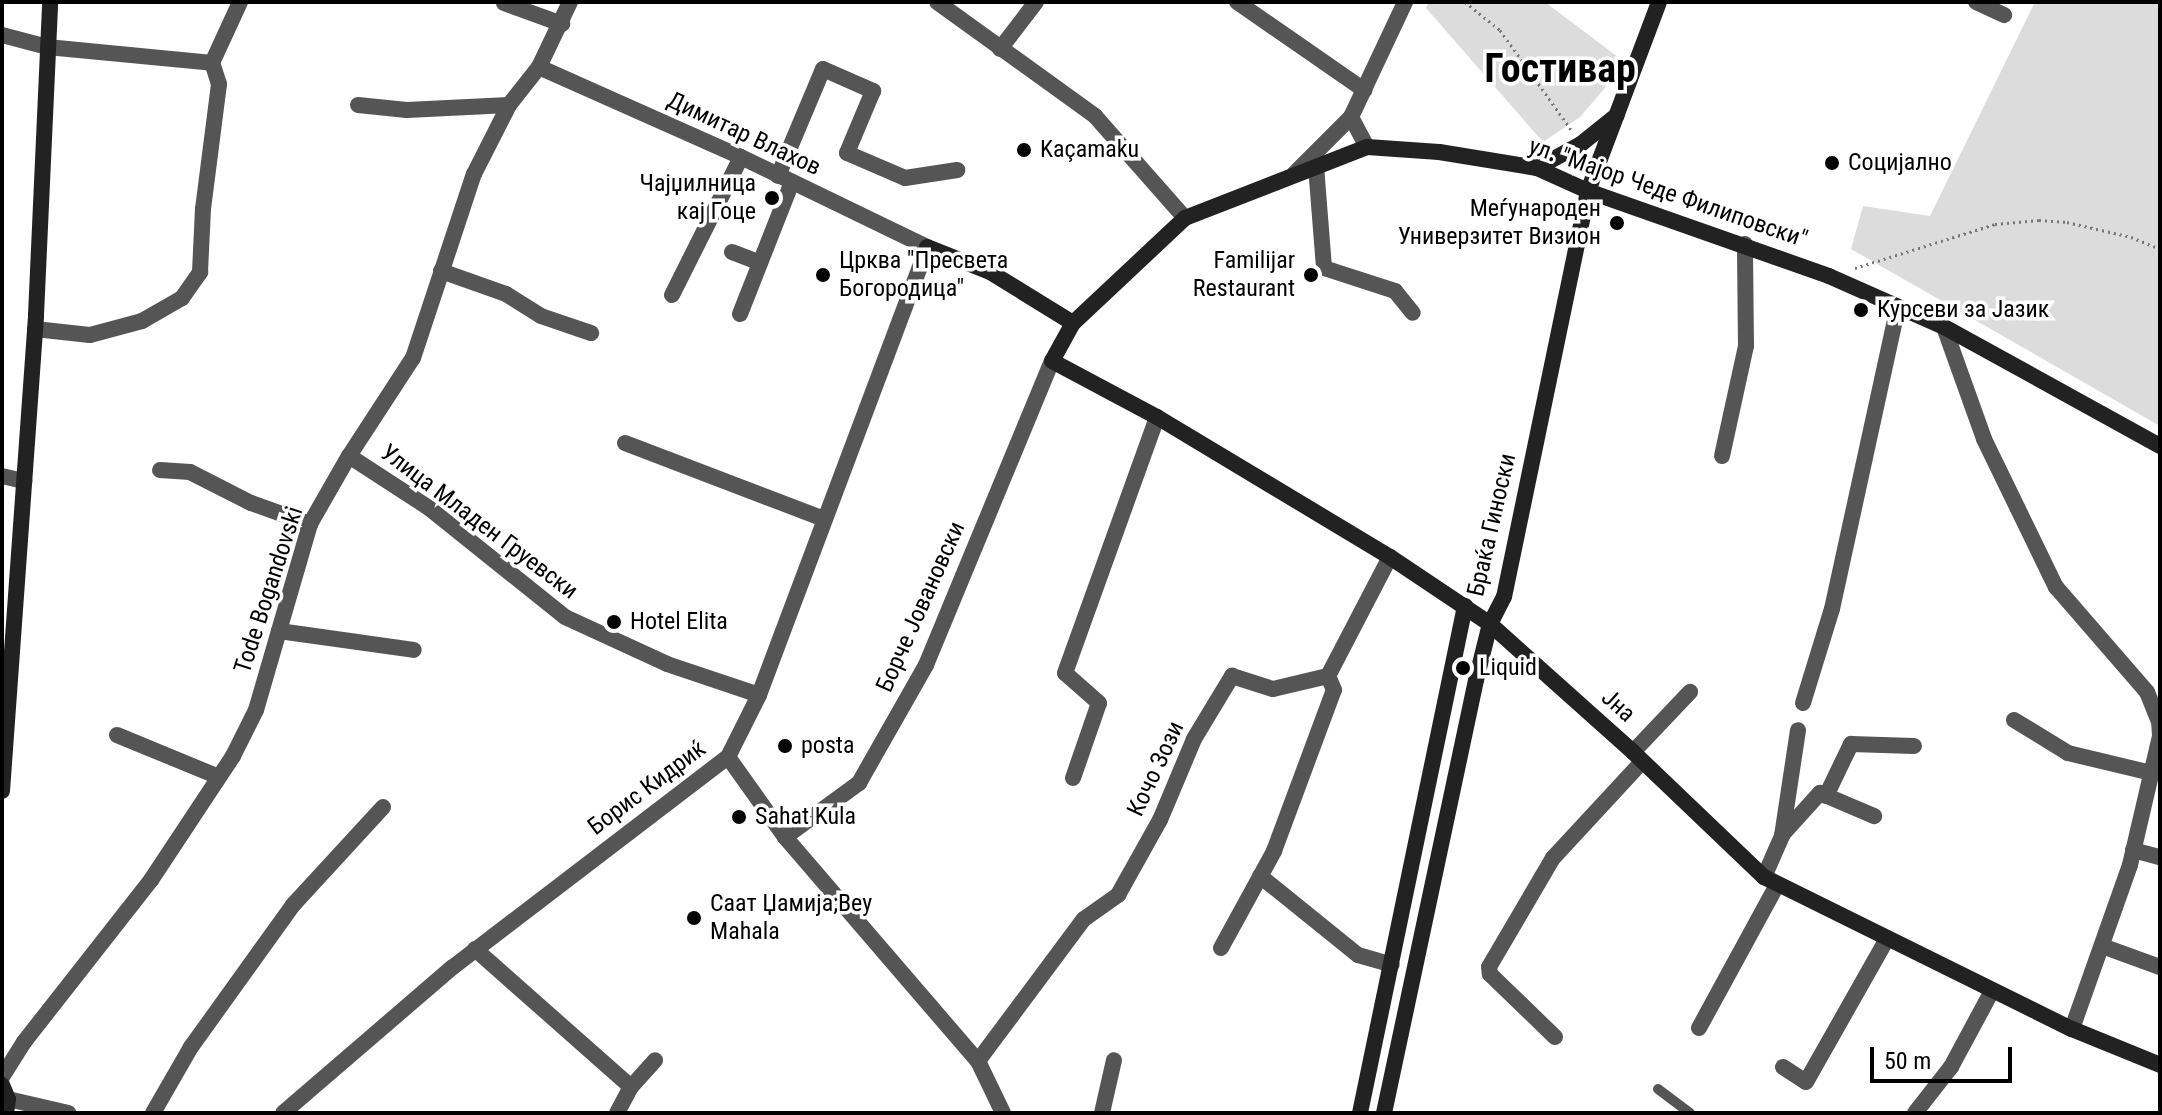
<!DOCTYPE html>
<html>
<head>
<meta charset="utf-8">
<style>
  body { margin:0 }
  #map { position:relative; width:2162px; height:1115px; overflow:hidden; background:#fff; font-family:"Roboto Condensed",sans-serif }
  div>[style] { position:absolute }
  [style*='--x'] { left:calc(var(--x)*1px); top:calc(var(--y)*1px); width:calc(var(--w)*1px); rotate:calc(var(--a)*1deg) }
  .green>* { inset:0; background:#dcdcdc }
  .path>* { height:3px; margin-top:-1.5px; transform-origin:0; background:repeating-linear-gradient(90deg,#777 0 2px,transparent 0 6px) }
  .lane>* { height:10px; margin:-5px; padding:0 5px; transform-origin:5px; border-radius:5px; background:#555 }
  .street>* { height:16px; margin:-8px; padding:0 8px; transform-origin:8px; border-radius:8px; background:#555 }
  .secondary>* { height:16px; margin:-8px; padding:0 8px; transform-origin:8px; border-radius:8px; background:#222 }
  .dots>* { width:22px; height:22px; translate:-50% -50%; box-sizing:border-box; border:4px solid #fff; border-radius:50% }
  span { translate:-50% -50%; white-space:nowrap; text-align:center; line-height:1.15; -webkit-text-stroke:7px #fff; paint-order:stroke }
  .street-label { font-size:24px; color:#000 }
  .poi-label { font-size:24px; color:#000 }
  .left { translate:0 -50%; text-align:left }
  .right { translate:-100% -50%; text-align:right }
  .town-label { font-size:40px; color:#000; font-weight:700 }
  .frame { position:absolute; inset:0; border:4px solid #000; pointer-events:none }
  .scale { position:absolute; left:1870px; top:1047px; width:142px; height:36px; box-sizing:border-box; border:4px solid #000; border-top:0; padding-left:10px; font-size:24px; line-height:28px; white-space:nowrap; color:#000; -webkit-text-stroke:6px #fff; paint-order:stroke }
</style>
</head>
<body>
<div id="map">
  <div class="green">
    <i style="clip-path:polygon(1428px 2px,1545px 2px,1618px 57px,1604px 89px,1580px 117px,1543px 142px,1426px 8px)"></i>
    <i style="clip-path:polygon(2035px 2px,2160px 2px,2160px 426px,1851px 249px,1863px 206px,1930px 216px)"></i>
  </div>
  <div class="path">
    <i style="--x:1465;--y:2;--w:45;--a:38.7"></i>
    <i style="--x:1500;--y:30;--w:124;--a:54.5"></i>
    <i style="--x:1855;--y:268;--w:147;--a:-17.4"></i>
    <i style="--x:1995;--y:224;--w:44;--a:-5.2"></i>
    <i style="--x:2039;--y:220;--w:28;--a:4"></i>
    <i style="--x:2067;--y:222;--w:66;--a:13.2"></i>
    <i style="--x:2131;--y:237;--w:31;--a:22"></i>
  </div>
  <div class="lane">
    <i style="--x:1658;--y:1089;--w:40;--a:37"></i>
  </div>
  <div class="street">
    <i style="--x:937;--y:2;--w:195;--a:35.8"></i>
    <i style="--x:1095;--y:116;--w:136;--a:48.6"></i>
    <i style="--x:1237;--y:2;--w:155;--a:34.7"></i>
    <i style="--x:1976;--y:2;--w:31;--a:25"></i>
    <i style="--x:504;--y:3;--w:62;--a:19.9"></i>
    <i style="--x:2;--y:35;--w:47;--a:14.9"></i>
    <i style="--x:47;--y:47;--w:166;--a:5.5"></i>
    <i style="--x:1000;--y:49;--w:59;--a:-52.5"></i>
    <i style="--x:358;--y:105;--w:49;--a:5.8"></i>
    <i style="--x:407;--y:110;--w:102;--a:-2.8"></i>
    <i style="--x:1351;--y:117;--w:34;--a:62"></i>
    <i style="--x:1316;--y:166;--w:102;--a:85.5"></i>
    <i style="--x:1324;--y:268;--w:75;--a:17.9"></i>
    <i style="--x:1395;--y:291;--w:28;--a:51"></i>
    <i style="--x:1294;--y:174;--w:81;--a:-45"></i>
    <i style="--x:1351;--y:117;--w:127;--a:-64.8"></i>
    <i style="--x:778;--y:176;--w:116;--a:-67.2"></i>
    <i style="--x:823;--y:69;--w:55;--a:23.7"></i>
    <i style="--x:873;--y:91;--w:67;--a:112.8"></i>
    <i style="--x:847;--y:153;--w:63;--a:23.3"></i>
    <i style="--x:905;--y:178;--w:53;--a:-8.7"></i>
    <i style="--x:732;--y:252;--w:30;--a:21"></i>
    <i style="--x:441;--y:271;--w:69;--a:19.5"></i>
    <i style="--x:506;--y:294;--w:41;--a:32.2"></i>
    <i style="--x:541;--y:316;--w:53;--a:18.8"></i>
    <i style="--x:672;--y:295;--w:154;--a:-63.4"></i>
    <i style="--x:740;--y:314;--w:142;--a:-68.5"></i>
    <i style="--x:1944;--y:327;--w:119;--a:70.3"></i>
    <i style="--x:1984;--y:439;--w:165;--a:64.1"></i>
    <i style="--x:2056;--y:587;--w:139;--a:49.1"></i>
    <i style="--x:2147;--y:692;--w:31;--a:68"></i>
    <i style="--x:2159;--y:721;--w:15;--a:86"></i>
    <i style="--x:2160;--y:736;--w:132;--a:103.1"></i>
    <i style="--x:2130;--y:865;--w:174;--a:109.5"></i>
    <i style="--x:35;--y:329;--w:55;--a:6.2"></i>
    <i style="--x:90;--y:335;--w:54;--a:-15.1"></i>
    <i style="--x:142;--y:321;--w:46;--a:-29.9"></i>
    <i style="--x:182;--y:298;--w:32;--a:-55"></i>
    <i style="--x:200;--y:272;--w:63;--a:-87.3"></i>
    <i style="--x:203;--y:209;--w:126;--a:-82.7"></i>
    <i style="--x:219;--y:84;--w:22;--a:-108"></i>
    <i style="--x:212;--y:63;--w:67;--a:-65.3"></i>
    <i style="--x:625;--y:443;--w:213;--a:20.9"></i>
    <i style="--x:349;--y:456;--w:95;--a:33"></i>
    <i style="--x:429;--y:508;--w:174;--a:38.7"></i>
    <i style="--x:565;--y:617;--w:112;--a:24.7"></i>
    <i style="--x:667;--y:664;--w:97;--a:18.6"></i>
    <i style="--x:1722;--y:456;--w:113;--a:-77.7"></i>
    <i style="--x:1746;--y:346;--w:102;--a:-90.6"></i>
    <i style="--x:160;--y:470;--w:30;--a:4"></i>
    <i style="--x:190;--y:472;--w:68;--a:26.9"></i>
    <i style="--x:251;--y:503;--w:63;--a:19.6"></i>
    <i style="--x:2;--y:476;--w:23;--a:13"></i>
    <i style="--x:279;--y:631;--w:136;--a:8"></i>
    <i style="--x:1803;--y:703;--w:98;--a:-72.9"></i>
    <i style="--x:1832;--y:609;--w:309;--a:-77.7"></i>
    <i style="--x:2014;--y:720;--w:63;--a:31.4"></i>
    <i style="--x:2068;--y:753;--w:85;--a:13.5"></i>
    <i style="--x:117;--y:735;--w:110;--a:22.4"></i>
    <i style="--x:1633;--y:752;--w:83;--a:-46.5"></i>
    <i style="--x:728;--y:757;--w:98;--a:54.5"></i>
    <i style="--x:785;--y:837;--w:296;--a:49.3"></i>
    <i style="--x:978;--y:1061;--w:58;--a:64.3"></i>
    <i style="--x:1073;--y:778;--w:79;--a:-70.9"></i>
    <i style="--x:1099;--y:703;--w:45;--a:-138.6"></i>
    <i style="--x:1065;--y:673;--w:272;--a:-70.2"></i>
    <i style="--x:1826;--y:796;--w:58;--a:-64.3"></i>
    <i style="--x:1851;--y:744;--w:63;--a:1.8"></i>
    <i style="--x:1782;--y:835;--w:57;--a:-47.9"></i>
    <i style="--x:1820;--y:793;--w:59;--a:23.1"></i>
    <i style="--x:785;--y:837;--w:92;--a:-36.1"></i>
    <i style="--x:859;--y:783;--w:136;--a:-60.4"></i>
    <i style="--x:926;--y:665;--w:329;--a:-67.5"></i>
    <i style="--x:2133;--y:850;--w:28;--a:15"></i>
    <i style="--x:1260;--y:876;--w:126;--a:38.9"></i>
    <i style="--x:1358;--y:955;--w:35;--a:16"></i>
    <i style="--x:1764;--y:877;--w:45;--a:-66.3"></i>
    <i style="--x:1782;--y:836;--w:107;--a:-81.4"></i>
    <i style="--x:2102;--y:946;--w:62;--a:19.9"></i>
    <i style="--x:1221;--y:948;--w:111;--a:-61.3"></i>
    <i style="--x:1274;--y:851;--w:172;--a:-69.6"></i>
    <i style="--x:1334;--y:690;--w:15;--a:-113"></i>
    <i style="--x:475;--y:949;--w:208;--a:41.5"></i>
    <i style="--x:1699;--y:1028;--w:163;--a:-61.4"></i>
    <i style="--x:1555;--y:1037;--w:91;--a:-135.9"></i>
    <i style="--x:1490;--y:974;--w:7;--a:-98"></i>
    <i style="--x:1489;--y:967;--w:126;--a:-59.6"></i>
    <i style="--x:1553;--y:858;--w:131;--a:-47.2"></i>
    <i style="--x:978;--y:1061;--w:177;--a:-53.3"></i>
    <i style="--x:1084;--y:919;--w:42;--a:-35.2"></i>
    <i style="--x:1118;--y:895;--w:86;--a:-60.8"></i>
    <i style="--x:1160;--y:820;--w:88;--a:-67.2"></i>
    <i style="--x:1194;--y:739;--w:74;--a:-58.9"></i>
    <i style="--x:1232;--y:676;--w:43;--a:17.6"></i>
    <i style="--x:1273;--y:689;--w:57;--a:-13.3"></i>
    <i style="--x:1328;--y:676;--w:134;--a:-62.5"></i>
    <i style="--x:1783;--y:1067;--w:27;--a:33"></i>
    <i style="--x:1806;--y:1082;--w:164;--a:-60.5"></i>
    <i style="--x:2;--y:1077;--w:41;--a:-57.8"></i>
    <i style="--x:24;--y:1042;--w:206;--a:-51.9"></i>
    <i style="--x:151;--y:880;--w:149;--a:-56.5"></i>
    <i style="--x:233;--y:756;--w:51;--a:-63.4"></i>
    <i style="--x:256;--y:710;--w:194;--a:-73.8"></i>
    <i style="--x:310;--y:524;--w:78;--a:-60.2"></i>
    <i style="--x:349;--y:456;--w:117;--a:-56.9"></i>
    <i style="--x:413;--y:358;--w:194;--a:-71.7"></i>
    <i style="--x:474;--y:174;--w:77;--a:-63.1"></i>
    <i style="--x:509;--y:105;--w:48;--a:-51.7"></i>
    <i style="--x:539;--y:67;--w:72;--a:-64.5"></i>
    <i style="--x:8;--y:1099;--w:62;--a:13.1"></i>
    <i style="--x:153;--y:1113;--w:76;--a:-60.1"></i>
    <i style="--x:191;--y:1047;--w:175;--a:-54.3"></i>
    <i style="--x:293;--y:905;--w:133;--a:-47.4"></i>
    <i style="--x:283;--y:1113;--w:224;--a:-40.7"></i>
    <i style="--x:453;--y:967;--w:346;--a:-37.4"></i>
    <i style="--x:728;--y:757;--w:69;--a:-63.4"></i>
    <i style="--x:759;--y:695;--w:478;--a:-69.4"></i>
    <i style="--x:927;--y:247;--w:207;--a:-154.2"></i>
    <i style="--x:741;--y:157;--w:221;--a:-156"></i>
    <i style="--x:617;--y:1113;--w:30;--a:-62"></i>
    <i style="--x:631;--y:1087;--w:36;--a:-48"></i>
    <i style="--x:1102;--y:1113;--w:54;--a:-77.2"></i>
    <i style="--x:1915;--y:1113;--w:58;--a:-52"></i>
    <i style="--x:1951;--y:1067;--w:86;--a:-61.7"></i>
  </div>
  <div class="secondary">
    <i style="--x:1537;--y:168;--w:50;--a:-28.6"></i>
    <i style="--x:1581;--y:144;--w:46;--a:-38.9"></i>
    <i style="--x:927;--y:247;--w:68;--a:21.6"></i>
    <i style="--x:990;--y:272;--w:97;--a:31.6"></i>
    <i style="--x:2160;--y:446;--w:247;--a:-151.1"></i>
    <i style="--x:1944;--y:327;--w:126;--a:-156.1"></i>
    <i style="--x:1829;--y:276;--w:256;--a:-160.6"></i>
    <i style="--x:1588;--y:191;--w:56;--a:-155.7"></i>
    <i style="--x:1537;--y:168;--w:99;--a:-170.7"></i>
    <i style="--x:1439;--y:152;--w:72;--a:-176"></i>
    <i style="--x:1367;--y:147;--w:195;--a:158.7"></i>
    <i style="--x:1185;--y:218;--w:154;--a:136.8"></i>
    <i style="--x:1073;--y:323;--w:43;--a:118.9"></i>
    <i style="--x:1052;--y:361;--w:119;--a:28.1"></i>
    <i style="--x:1157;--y:417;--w:272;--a:31"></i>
    <i style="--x:1390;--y:557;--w:120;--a:33.8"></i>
    <i style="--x:1490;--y:624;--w:192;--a:41.8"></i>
    <i style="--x:1633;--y:752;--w:181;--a:43.7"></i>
    <i style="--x:1764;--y:877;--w:343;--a:26.3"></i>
    <i style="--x:2072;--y:1029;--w:95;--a:22.2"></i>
    <i style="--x:2;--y:791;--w:477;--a:-85.9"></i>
    <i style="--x:36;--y:315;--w:313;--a:-87.4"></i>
    <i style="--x:2;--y:1085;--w:15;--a:67"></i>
    <i style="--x:8;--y:1099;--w:14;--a:98"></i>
    <i style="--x:1360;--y:1113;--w:518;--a:-78.3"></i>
    <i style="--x:1384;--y:1113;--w:443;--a:-78"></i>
    <i style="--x:1476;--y:680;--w:58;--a:-76"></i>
    <i style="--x:1490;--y:624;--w:30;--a:-63"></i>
    <i style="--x:1504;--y:597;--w:415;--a:-78.3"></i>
    <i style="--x:1588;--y:191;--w:202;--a:-69.4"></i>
  </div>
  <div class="dots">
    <i style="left:1024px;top:150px;background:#000"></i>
    <i style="left:1832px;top:163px;background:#000"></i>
    <i style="left:772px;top:198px;background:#000"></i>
    <i style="left:1617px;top:223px;background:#000"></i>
    <i style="left:823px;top:275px;background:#000"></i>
    <i style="left:1311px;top:275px;background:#000"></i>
    <i style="left:1861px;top:310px;background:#000"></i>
    <i style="left:614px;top:622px;background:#000"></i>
    <i style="left:1463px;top:668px;background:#000"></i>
    <i style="left:785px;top:746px;background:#000"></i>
    <i style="left:739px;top:817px;background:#000"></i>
    <i style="left:694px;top:918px;background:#000"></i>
  </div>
  <div class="street-label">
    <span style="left:744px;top:134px;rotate:25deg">Димитар Влахов</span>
    <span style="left:1668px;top:193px;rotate:19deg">ул. "Мајор Чеде Филиповски"</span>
    <span style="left:479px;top:522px;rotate:37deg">Улица Младен Груевски</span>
    <span style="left:1492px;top:525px;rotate:-77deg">Браќа Гиноски</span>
    <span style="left:269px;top:590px;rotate:-72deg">Tode Bogandovski</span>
    <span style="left:921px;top:607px;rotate:-66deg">Борче Јовановски</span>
    <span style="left:1618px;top:706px;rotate:42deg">Јна</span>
    <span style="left:1156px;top:769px;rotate:-65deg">Кочо Зози</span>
    <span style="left:647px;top:788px;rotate:-37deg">Борис Кидриќ</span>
  </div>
  <div class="poi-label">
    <span class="left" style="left:1040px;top:150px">Kaçamaku</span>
    <span class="left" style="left:1848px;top:163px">Социјално</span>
    <span class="right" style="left:756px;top:198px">Чајџилница<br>кај Гоце</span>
    <span class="right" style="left:1601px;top:223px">Меѓународен<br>Универзитет Визион</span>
    <span class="left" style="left:839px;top:275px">Црква "Пресвета<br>Богородица"</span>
    <span class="right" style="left:1295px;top:275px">Familijar<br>Restaurant</span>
    <span class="left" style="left:1877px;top:310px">Курсеви за Јазик</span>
    <span class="left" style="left:630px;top:622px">Hotel Elita</span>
    <span class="left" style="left:1479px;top:668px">Liquid</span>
    <span class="left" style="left:801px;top:746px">posta</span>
    <span class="left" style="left:755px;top:817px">Sahat Kula</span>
    <span class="left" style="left:710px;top:918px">Саат Џамија;Bey<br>Mahala</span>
  </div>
  <div class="town-label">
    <span style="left:1560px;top:69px">Гостивар</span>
  </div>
  <div class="frame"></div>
  <div class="scale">50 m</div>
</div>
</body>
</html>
